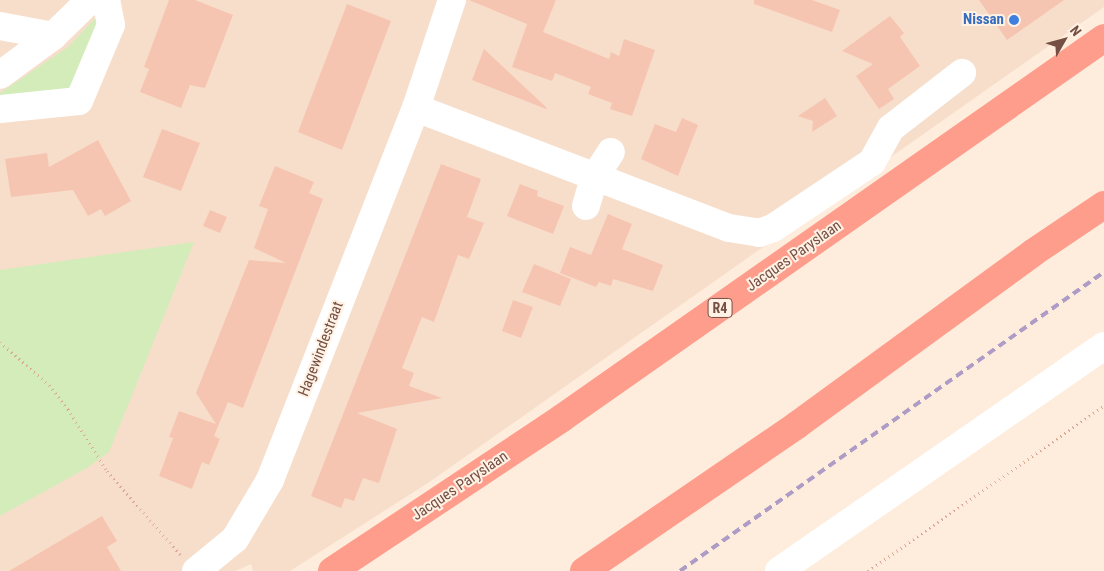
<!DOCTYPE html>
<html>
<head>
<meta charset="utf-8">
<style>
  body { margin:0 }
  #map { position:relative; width:1104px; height:571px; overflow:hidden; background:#feeddc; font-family:"Roboto Condensed",sans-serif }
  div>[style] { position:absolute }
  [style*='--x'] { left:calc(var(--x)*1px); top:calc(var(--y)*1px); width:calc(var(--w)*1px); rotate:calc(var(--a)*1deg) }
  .residential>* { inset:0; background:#f7deca }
  .green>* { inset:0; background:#d4ecba }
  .building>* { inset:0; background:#f6c5b2 }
  .path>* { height:3px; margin-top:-1.5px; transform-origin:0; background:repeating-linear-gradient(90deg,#daa895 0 1px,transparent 0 5px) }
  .minor>* { height:28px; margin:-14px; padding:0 14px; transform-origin:14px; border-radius:14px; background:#fff }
  .highway>* { height:28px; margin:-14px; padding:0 14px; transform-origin:14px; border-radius:14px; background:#ff9d8d }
  .rail>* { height:4px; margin-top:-2px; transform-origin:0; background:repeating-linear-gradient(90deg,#ae9cc7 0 8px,transparent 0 13px) }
  .dots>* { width:14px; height:14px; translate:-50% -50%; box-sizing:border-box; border:2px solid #fff2e5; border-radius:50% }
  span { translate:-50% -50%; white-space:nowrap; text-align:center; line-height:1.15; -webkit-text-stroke:4px #fff2e5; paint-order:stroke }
  .shield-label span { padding:1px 4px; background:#fff2e5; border:1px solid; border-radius:4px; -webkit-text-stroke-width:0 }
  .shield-label { font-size:14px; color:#754f43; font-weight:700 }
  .shop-label { font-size:15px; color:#366cbe; font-weight:700 }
  .right { translate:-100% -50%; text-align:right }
  .street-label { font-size:15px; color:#754f43 }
  .north { position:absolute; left:1039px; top:15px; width:50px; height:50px; -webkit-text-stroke:4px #fff2e5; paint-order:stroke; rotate:52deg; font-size:14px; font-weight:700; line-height:20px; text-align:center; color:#754f43 }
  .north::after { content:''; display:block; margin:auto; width:18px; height:22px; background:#754f43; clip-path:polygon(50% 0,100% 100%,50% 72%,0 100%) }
</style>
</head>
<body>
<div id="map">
  <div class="residential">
    <i style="clip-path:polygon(0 0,1104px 0,1104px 7px,428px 483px,290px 571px,253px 571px,251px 564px,236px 571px,0 571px)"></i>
  </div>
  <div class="green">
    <i style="clip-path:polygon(101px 12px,76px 89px,0 97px,0 93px,68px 47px)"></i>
    <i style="clip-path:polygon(194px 242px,109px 452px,87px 468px,0 516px,0 270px)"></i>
  </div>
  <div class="building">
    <i style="clip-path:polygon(169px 0,195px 0,233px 15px,205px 88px,190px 85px,181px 108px,140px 92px,149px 69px,144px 67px)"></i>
    <i style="clip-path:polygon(469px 0,556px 0,543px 32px,609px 59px,611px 52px,619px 56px,624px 39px,655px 50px,632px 116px,610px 109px,612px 103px,588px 94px,591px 87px,555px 73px,552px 81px,512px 67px,527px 24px)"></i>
    <i style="clip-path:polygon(754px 0,812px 0,840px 10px,832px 32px,754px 4px)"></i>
    <i style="clip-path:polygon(979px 0,1064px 0,1007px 40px)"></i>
    <i style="clip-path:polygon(347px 4px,391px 21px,342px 150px,298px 132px)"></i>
    <i style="clip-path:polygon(890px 16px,904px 33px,900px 37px,920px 66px,888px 89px,894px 99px,879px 109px,856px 76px,873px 64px,842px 51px)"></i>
    <i style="clip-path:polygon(484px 49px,547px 108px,546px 109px,472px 80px)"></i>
    <i style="clip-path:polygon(825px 98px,837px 116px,812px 132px,813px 121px,798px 116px)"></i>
    <i style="clip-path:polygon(682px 118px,698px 125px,678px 176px,641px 159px,655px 124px,676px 132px)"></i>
    <i style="clip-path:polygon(162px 129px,200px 143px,181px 191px,143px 177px)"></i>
    <i style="clip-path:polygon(98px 140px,131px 201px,105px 216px,101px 209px,88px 216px,73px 190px,11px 197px,5px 159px,47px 153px,49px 167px)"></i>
    <i style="clip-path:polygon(441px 164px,481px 179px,467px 217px,484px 223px,469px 259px,458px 255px,434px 322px,422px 317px,402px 368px,414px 373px,409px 386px,442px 398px,357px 413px,397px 429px,379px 483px,363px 478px,354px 501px,345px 498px,341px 508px,311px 496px)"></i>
    <i style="clip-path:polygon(275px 166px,314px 182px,309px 193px,323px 199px,243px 408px,228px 402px,214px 436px,220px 439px,214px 453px,209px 465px,202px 462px,192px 489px,159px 476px,173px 438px,169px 437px,179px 411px,216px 424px,196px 393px,249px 260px,286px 263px,254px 248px,268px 209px,259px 206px)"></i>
    <i style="clip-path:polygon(520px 184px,538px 191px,537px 196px,564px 206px,553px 234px,507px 216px)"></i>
    <i style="clip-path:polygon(210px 210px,227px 217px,220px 233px,203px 226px)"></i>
    <i style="clip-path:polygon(608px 214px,632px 224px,622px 249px,663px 265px,653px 291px,613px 279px,611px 286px,599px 282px,596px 287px,560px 273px,570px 247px,591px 255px)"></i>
    <i style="clip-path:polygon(534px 264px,571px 279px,560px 306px,522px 292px)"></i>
    <i style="clip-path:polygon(513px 300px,533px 307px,521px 338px,502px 331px)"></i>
    <i style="clip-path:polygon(102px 516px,117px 541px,107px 547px,121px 571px,9px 571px)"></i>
  </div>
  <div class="path">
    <i style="--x:0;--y:342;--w:65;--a:41.3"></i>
    <i style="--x:49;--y:385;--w:31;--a:52"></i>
    <i style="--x:68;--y:409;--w:73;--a:57.8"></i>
    <i style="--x:107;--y:471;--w:111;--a:48.7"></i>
    <i style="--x:868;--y:571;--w:288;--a:-35"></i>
  </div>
  <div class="minor">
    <i style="--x:0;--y:26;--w:54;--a:10.7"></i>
    <i style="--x:0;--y:75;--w:66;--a:-36.3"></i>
    <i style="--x:53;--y:36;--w:52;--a:-44.2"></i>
    <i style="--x:416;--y:108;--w:335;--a:21"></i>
    <i style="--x:729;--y:228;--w:30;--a:9"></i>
    <i style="--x:759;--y:233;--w:15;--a:-20"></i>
    <i style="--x:773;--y:228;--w:119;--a:-33.7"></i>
    <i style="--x:872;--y:162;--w:39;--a:-61"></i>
    <i style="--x:891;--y:128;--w:90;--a:-37.8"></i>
    <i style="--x:0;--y:109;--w:79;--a:-5.8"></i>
    <i style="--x:79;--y:101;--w:82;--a:-67.2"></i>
    <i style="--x:111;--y:25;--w:25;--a:-101"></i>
    <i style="--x:586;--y:206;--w:29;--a:-74"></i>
    <i style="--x:594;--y:178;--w:31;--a:-57"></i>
    <i style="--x:196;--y:571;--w:50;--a:-39.4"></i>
    <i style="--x:235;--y:539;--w:69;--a:-59.3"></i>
    <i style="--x:270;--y:480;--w:400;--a:-68.6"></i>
    <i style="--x:416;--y:108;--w:114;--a:-71.6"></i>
    <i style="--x:779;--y:571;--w:395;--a:-34.7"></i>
  </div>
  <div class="highway">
    <i style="--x:332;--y:571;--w:276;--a:-33.6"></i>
    <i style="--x:562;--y:418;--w:662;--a:-35.03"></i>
    <i style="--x:584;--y:571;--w:258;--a:-34.4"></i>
    <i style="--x:797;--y:425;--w:293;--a:-36.1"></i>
    <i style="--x:1034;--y:252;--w:84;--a:-33.9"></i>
  </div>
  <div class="rail">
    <i style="--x:680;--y:571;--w:519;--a:-35.19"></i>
  </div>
  <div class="dots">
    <i style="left:1014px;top:20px;background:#3f7fe0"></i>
  </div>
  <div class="shield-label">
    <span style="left:720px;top:308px">R4</span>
  </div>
  <div class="shop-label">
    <span class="right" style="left:1004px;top:20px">Nissan</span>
  </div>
  <div class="street-label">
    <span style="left:794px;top:256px;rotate:-35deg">Jacques Paryslaan</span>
    <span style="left:321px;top:349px;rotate:-69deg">Hagewindestraat</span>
    <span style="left:460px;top:486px;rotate:-34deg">Jacques Paryslaan</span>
  </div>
  <div class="north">N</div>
</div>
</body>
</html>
